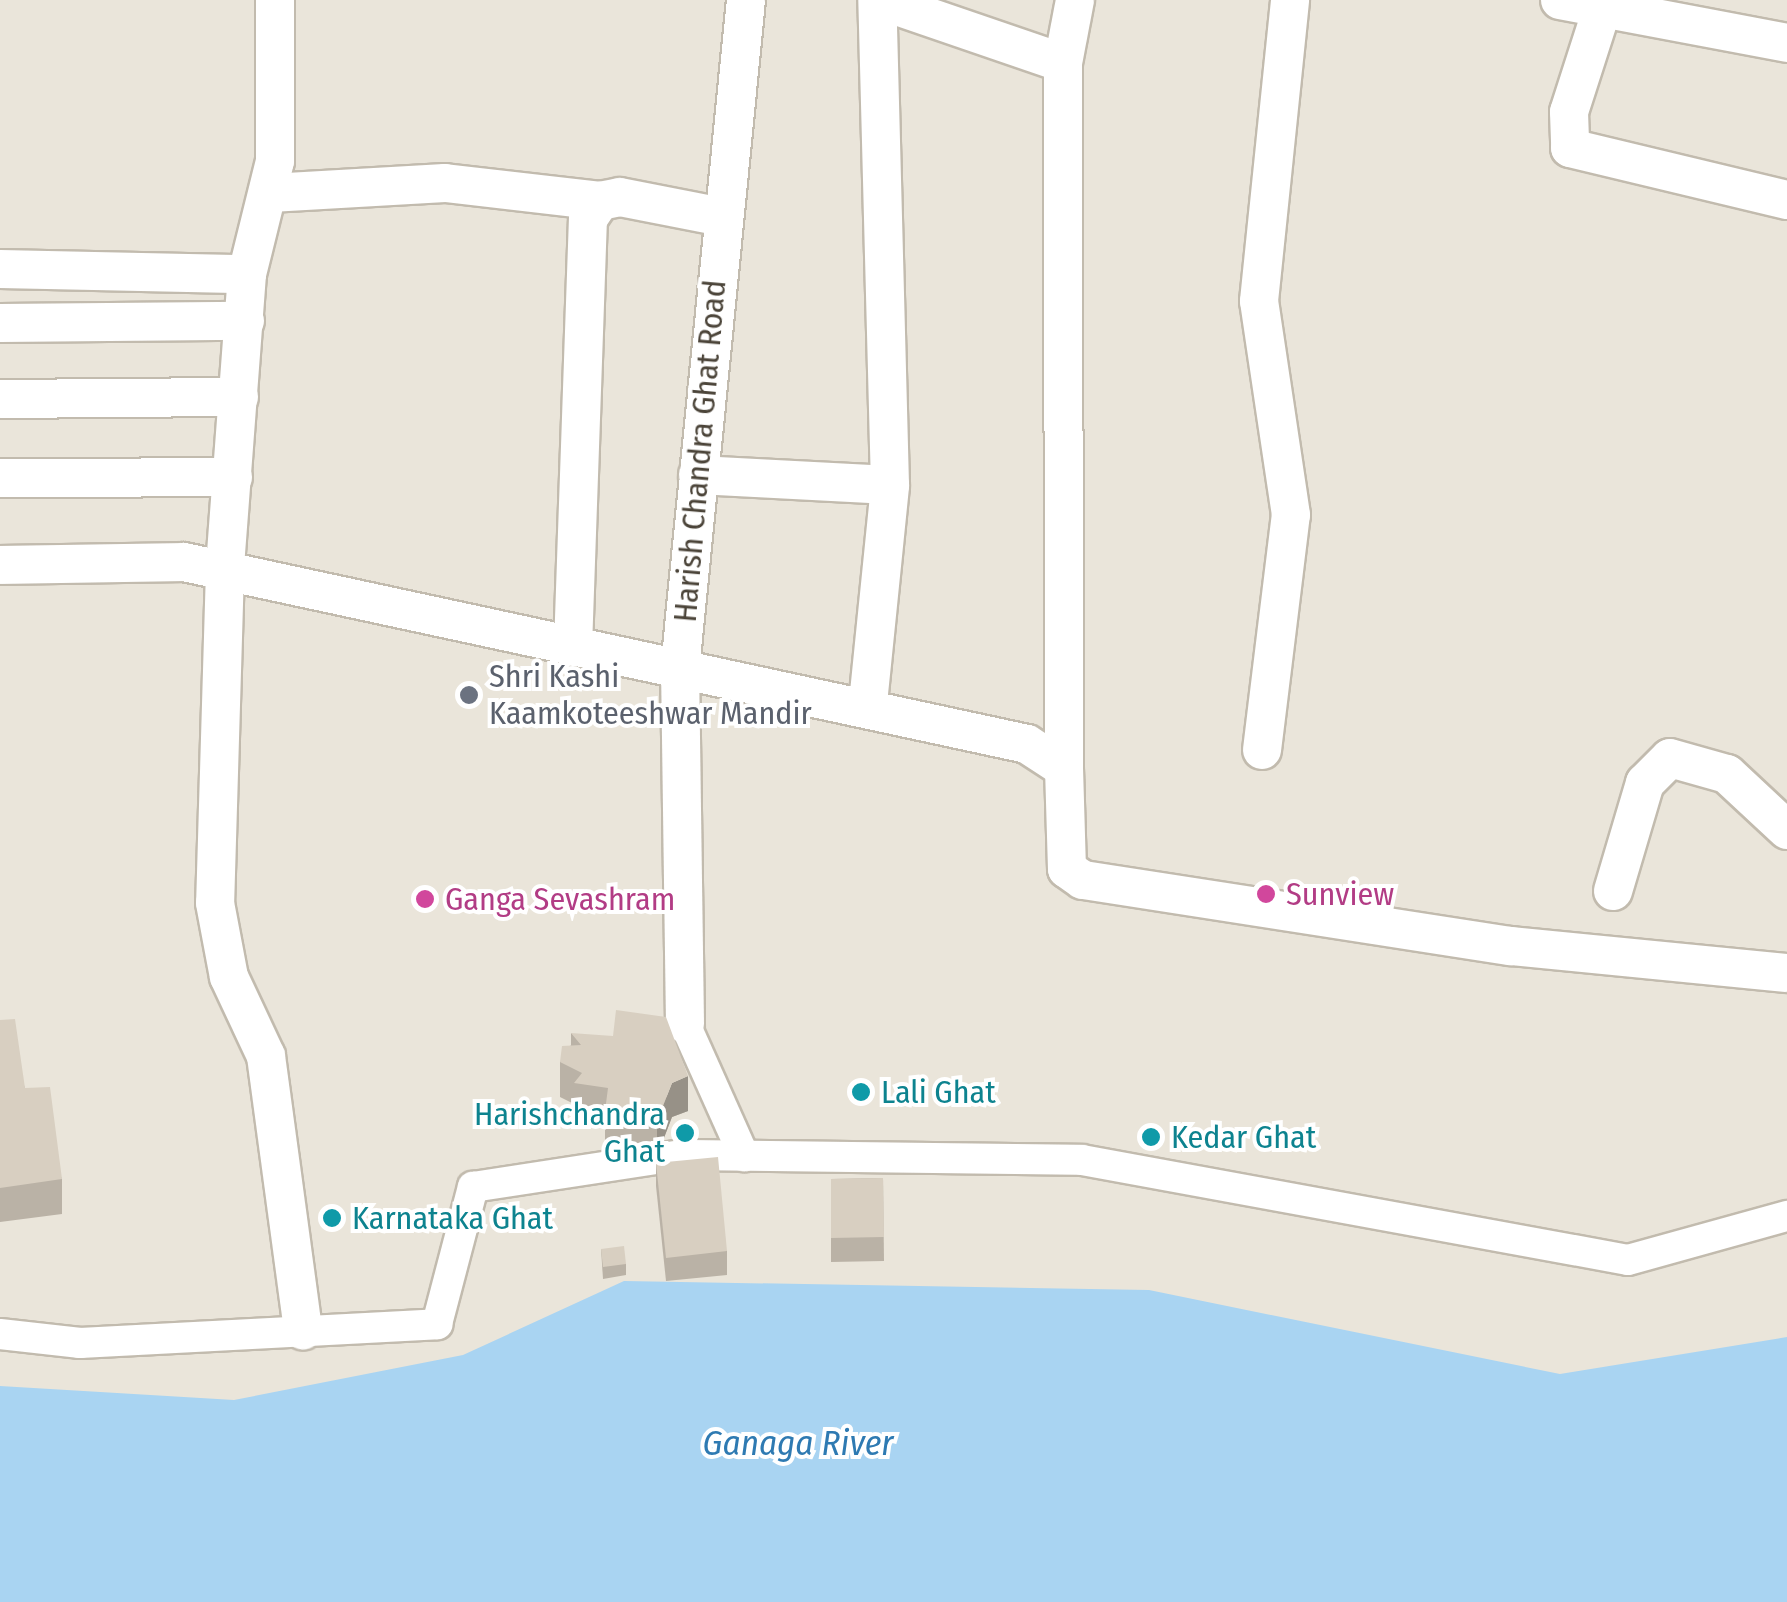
<!DOCTYPE html>
<html>
<head>
<meta charset="utf-8">
<style>
  body { margin:0 }
  #map { position:relative; width:1787px; height:1602px; overflow:hidden; background:#f6f3ec; font-family:"Fira Sans Condensed",sans-serif }
  div>[style] { position:absolute }
  [style*='--x'] { left:calc(var(--x)*1px); top:calc(var(--y)*1px); width:calc(var(--w)*1px); rotate:calc(var(--a)*1deg) }
  .residential>* { inset:0; background:#eae5da }
  .water>* { inset:0; background:#a9d4f2 }
  .roads { filter:drop-shadow(2px 0 #c2bbae) drop-shadow(-2px 0 #c2bbae) drop-shadow(0 2px #c2bbae) drop-shadow(0 -2px #c2bbae) }
  .pedestrian>* { height:30px; margin:-15px; padding:0 15px; transform-origin:15px; border-radius:15px; background:#fff }
  .minor>* { height:38px; margin:-19px; padding:0 19px; transform-origin:19px; border-radius:19px; background:#fff }
  .wall>* { inset:0; background:#bab2a6 }
  .shaded-wall>* { inset:0; background:#979187 }
  .building>* { inset:0; background:#d8cfc1 }
  .dots>* { width:28px; height:28px; translate:-50% -50%; box-sizing:border-box; border:5px solid #fff; border-radius:50% }
  span { translate:-50% -50%; white-space:nowrap; text-align:center; line-height:1.15; -webkit-text-stroke:8px #fff; paint-order:stroke }
  .street-label { font-size:32px; color:#4b4439 }
  .worship-label { font-size:32px; color:#5b616d }
  .left { translate:0 -50%; text-align:left }
  .hotel-label { font-size:32px; color:#b23c85 }
  .culture-label { font-size:32px; color:#0d838f }
  .right { translate:-100% -50%; text-align:right }
  .water-label { font-size:35px; color:#2e7ab2; font-style:italic }
</style>
</head>
<body>
<div id="map">
  <div class="residential">
    <i style="clip-path:polygon(0 0,1787px 0,1787px 1443px,0 1397px)"></i>
  </div>
  <div class="water">
    <i style="clip-path:polygon(624px 1281px,1149px 1290px,1560px 1374px,1787px 1337px,1787px 1602px,0 1602px,0 1386px,234px 1400px,463px 1355px)"></i>
  </div>
  <div class="roads">
    <div class="pedestrian">
      <i style="--x:685;--y:1024;--w:145;--a:65.9"></i>
      <i style="--x:0;--y:1334;--w:81;--a:6.4"></i>
      <i style="--x:80;--y:1343;--w:358;--a:-3"></i>
      <i style="--x:437;--y:1324;--w:142;--a:-75.3"></i>
      <i style="--x:473;--y:1187;--w:212;--a:-8.7"></i>
      <i style="--x:683;--y:1155;--w:399;--a:0.7"></i>
      <i style="--x:1082;--y:1160;--w:555;--a:10.38"></i>
      <i style="--x:1628;--y:1260;--w:165;--a:-15.5"></i>
    </div>
    <div class="minor">
      <i style="--x:275;--y:0;--w:161;--a:90"></i>
      <i style="--x:275;--y:161;--w:116;--a:103.9"></i>
      <i style="--x:247;--y:274;--w:297;--a:94.3"></i>
      <i style="--x:225;--y:570;--w:333;--a:91.7"></i>
      <i style="--x:215;--y:903;--w:75;--a:79.3"></i>
      <i style="--x:229;--y:977;--w:87;--a:64.9"></i>
      <i style="--x:266;--y:1056;--w:277;--a:82.3"></i>
      <i style="--x:879;--y:0;--w:194;--a:18.9"></i>
      <i style="--x:1063;--y:63;--w:705;--a:89.92"></i>
      <i style="--x:1560;--y:0;--w:231;--a:10.7"></i>
      <i style="--x:1603;--y:6;--w:111;--a:107.8"></i>
      <i style="--x:1569;--y:112;--w:36;--a:88"></i>
      <i style="--x:1570;--y:148;--w:223;--a:13.5"></i>
      <i style="--x:1063;--y:63;--w:64;--a:-79.2"></i>
      <i style="--x:270;--y:193;--w:175;--a:-3.3"></i>
      <i style="--x:445;--y:183;--w:156;--a:6.6"></i>
      <i style="--x:0;--y:269;--w:247;--a:1.2"></i>
      <i style="--x:0;--y:323;--w:245;--a:-0.5"></i>
      <i style="--x:0;--y:399;--w:239;--a:-0.5"></i>
      <i style="--x:698;--y:475;--w:192;--a:3"></i>
      <i style="--x:0;--y:478;--w:233;--a:-0.2"></i>
      <i style="--x:0;--y:565;--w:184;--a:-0.9"></i>
      <i style="--x:184;--y:562;--w:862;--a:12.18"></i>
      <i style="--x:1027;--y:744;--w:44;--a:33"></i>
      <i style="--x:1064;--y:768;--w:101;--a:88.3"></i>
      <i style="--x:1067;--y:869;--w:19;--a:35"></i>
      <i style="--x:1083;--y:880;--w:433;--a:8.8"></i>
      <i style="--x:1511;--y:946;--w:277;--a:5.6"></i>
      <i style="--x:573;--y:647;--w:428;--a:-88"></i>
      <i style="--x:588;--y:219;--w:22;--a:-56"></i>
      <i style="--x:600;--y:201;--w:20;--a:-11"></i>
      <i style="--x:620;--y:197;--w:104;--a:11.1"></i>
      <i style="--x:868;--y:703;--w:219;--a:-84.2"></i>
      <i style="--x:890;--y:485;--w:485;--a:-91.5"></i>
      <i style="--x:1262;--y:750;--w:237;--a:-83"></i>
      <i style="--x:1291;--y:515;--w:216;--a:-98.5"></i>
      <i style="--x:1259;--y:301;--w:303;--a:-84.1"></i>
      <i style="--x:1613;--y:891;--w:113;--a:-73.5"></i>
      <i style="--x:1645;--y:783;--w:35;--a:-45"></i>
      <i style="--x:1670;--y:758;--w:59;--a:15.7"></i>
      <i style="--x:1727;--y:774;--w:82;--a:43"></i>
      <i style="--x:685;--y:1024;--w:356;--a:-90.8"></i>
      <i style="--x:680;--y:668;--w:671;--a:-84.36"></i>
    </div>
  </div>
  <div class="wall">
    <i style="clip-path:polygon(0 1020px,25px 1088px,62px 1179px,62px 1214px,0 1222px)"></i>
    <i style="clip-path:polygon(571px 1033px,688px 1111px,672px 1117px,657px 1156px,605px 1146px,605px 1122px,574px 1118px,574px 1104px,560px 1097px,560px 1062px,571px 1045px)"></i>
    <i style="clip-path:polygon(656px 1163px,727px 1251px,727px 1275px,666px 1281px,656px 1186px)"></i>
    <i style="clip-path:polygon(883px 1178px,884px 1261px,831px 1262px,831px 1179px)"></i>
    <i style="clip-path:polygon(601px 1249px,626px 1264px,626px 1275px,603px 1279px)"></i>
  </div>
  <div class="shaded-wall">
    <i style="clip-path:polygon(688px 1076px,688px 1111px,672px 1117px,657px 1156px,657px 1121px,672px 1083px)"></i>
  </div>
  <div class="building">
    <i style="clip-path:polygon(616px 1010px,666px 1017px,688px 1076px,672px 1083px,657px 1121px,605px 1111px,608px 1088px,574px 1083px,582px 1073px,560px 1062px,562px 1046px,581px 1045px,571px 1033px,613px 1036px)"></i>
    <i style="clip-path:polygon(15px 1019px,25px 1088px,50px 1087px,62px 1179px,0 1188px,0 1020px)"></i>
    <i style="clip-path:polygon(718px 1157px,727px 1251px,666px 1258px,656px 1163px)"></i>
    <i style="clip-path:polygon(883px 1178px,884px 1237px,831px 1238px,831px 1179px)"></i>
    <i style="clip-path:polygon(624px 1246px,626px 1264px,603px 1267px,601px 1249px)"></i>
  </div>
  <div class="dots">
    <i style="left:469px;top:695px;background:#6b7280"></i>
    <i style="left:1266px;top:894px;background:#d1479c"></i>
    <i style="left:425px;top:899px;background:#d1479c"></i>
    <i style="left:861px;top:1092px;background:#0f9aa8"></i>
    <i style="left:685px;top:1133px;background:#0f9aa8"></i>
    <i style="left:1151px;top:1137px;background:#0f9aa8"></i>
    <i style="left:332px;top:1218px;background:#0f9aa8"></i>
  </div>
  <div class="street-label">
    <span style="left:700px;top:451px;rotate:-85deg">Harish Chandra Ghat Road</span>
  </div>
  <div class="worship-label">
    <span class="left" style="left:489px;top:695px">Shri Kashi<br>Kaamkoteeshwar Mandir</span>
  </div>
  <div class="hotel-label">
    <span class="left" style="left:1286px;top:894px">Sunview</span>
    <span class="left" style="left:445px;top:899px">Ganga Sevashram</span>
  </div>
  <div class="culture-label">
    <span class="left" style="left:881px;top:1092px">Lali Ghat</span>
    <span class="right" style="left:665px;top:1133px">Harishchandra<br>Ghat</span>
    <span class="left" style="left:1171px;top:1137px">Kedar Ghat</span>
    <span class="left" style="left:352px;top:1218px">Karnataka Ghat</span>
  </div>
  <div class="water-label">
    <span style="left:798px;top:1443px">Ganaga River</span>
  </div>
</div>
</body>
</html>
